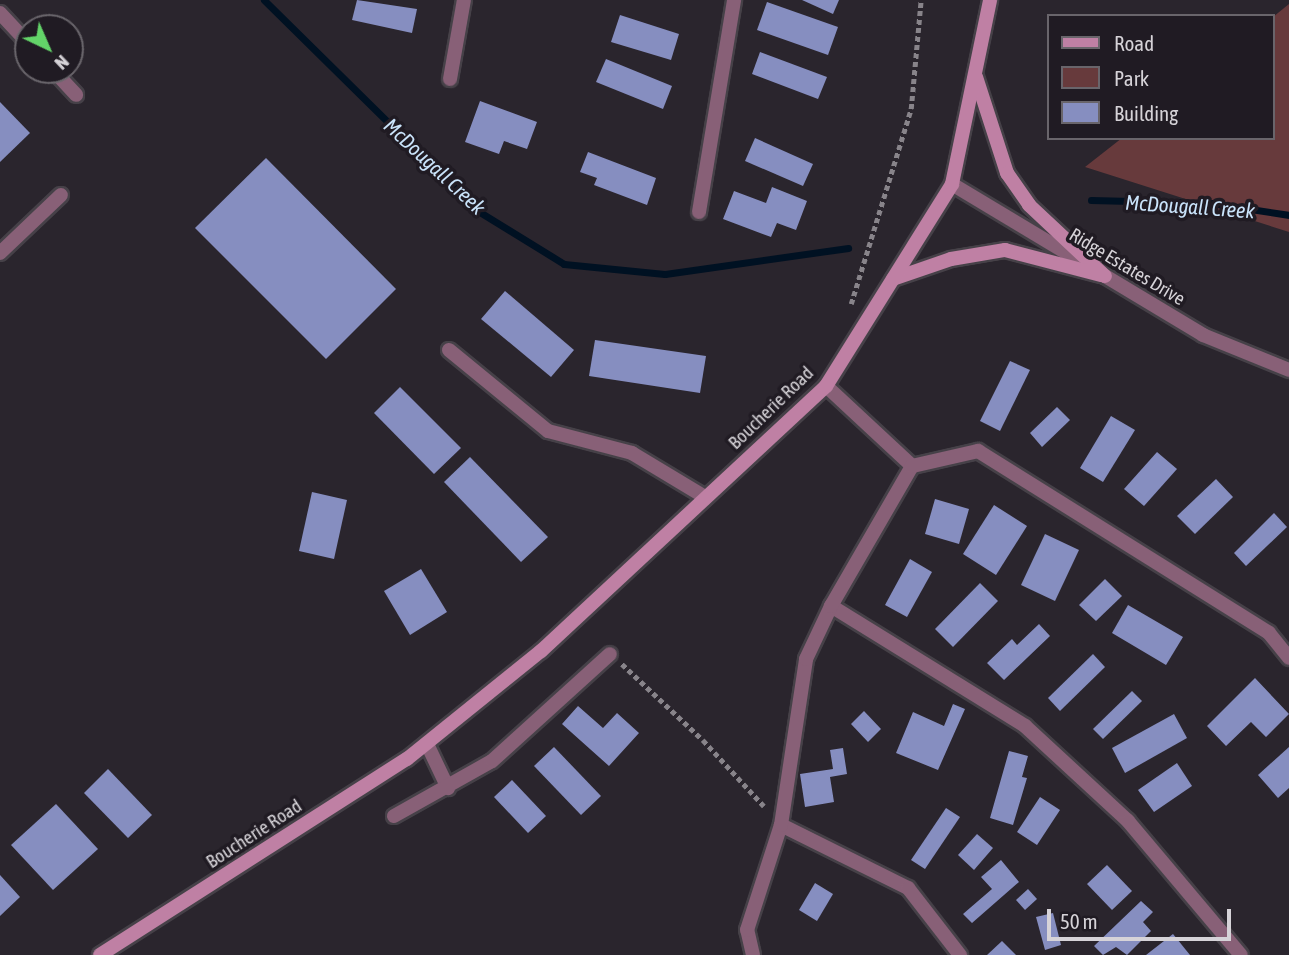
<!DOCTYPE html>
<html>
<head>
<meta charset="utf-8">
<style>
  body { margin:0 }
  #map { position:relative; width:1289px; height:955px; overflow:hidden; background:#2a252d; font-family:"Asap Condensed",sans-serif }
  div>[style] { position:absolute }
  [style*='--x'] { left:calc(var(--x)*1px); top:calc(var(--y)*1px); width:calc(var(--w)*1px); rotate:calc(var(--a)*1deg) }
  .green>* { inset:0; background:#673a3c }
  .stream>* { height:7px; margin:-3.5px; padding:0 3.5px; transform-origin:3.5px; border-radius:3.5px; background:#012 }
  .building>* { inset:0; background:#868ec0 }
  .path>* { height:4.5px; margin-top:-2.25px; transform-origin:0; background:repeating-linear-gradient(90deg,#88848a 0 5px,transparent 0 8.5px) }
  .roads { filter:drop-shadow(2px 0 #464148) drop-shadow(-2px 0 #464148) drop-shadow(0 2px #464148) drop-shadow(0 -2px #464148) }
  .service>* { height:14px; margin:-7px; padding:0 7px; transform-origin:7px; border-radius:7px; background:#886077 }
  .minor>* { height:14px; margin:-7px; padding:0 7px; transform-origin:7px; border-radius:7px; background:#886077 }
  .tertiary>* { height:14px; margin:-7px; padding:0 7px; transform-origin:7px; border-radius:7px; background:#886077 }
  .secondary>* { height:14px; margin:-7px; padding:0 7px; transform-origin:7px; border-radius:7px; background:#bf80a4 }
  span { translate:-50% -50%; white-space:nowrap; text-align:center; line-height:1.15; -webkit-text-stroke:7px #201b23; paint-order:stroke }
  .street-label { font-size:19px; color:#d6d3d8 }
  .water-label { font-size:21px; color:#cae4fb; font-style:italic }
  .legend { position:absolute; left:1047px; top:14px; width:228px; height:126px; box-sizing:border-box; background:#201b23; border:2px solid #69656b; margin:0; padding:9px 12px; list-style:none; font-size:21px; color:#d6d3d8 }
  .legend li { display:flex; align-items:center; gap:14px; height:35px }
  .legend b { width:35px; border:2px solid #69656b }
  .north { position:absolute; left:14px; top:14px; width:70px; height:70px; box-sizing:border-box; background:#201b23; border:2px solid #69656b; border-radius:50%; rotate:136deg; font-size:19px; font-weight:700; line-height:28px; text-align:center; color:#d6d3d8 }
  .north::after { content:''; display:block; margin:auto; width:24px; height:32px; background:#63d469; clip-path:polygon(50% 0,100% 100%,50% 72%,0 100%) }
  .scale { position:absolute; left:1047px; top:909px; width:184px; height:32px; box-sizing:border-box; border:4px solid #d6d3d8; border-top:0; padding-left:9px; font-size:21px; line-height:24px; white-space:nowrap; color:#d6d3d8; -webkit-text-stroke:5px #201b23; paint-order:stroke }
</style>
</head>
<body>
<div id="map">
  <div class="green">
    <i style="clip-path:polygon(1289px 4px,1289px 232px,1085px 167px,1122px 138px,1273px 138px,1273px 17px)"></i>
  </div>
  <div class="stream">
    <i style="--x:264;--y:0;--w:301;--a:44.6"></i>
    <i style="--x:478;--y:211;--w:101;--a:31.6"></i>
    <i style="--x:564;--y:264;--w:101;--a:5.7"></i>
    <i style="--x:665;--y:274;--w:185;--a:-8.1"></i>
    <i style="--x:1091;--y:200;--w:120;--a:1.4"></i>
    <i style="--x:1211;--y:203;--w:79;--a:8.7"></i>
  </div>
  <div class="building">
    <i style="clip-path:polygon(357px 0,417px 9px,412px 33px,352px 20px)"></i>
    <i style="clip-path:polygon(802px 0,839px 0,833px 14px)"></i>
    <i style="clip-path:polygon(767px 2px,838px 27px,828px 55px,757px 30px)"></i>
    <i style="clip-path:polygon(620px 15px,679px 34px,671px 60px,611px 42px)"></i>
    <i style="clip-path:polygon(760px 52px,827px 77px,818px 99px,752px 74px)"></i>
    <i style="clip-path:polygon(606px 59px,672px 86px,663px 109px,596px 82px)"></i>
    <i style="clip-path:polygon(480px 101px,537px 122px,527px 149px,504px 141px,499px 154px,465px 142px)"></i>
    <i style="clip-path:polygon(0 102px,30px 133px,0 162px)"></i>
    <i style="clip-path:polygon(755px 138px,813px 164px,803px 186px,745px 161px)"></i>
    <i style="clip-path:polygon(588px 152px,656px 178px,647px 205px,594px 185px,597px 178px,580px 172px)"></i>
    <i style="clip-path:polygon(266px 158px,396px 289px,326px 359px,195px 228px)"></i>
    <i style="clip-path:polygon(772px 187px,807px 201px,796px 230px,777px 223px,771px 237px,723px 219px,734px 191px,766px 203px)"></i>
    <i style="clip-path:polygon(505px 291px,574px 350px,551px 377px,481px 319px)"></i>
    <i style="clip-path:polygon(595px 340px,706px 356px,700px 393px,589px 376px)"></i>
    <i style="clip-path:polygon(1010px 361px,1030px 370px,1000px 431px,980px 421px)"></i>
    <i style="clip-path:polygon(400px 387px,461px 448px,434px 474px,374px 413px)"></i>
    <i style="clip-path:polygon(1057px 407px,1070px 420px,1042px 447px,1030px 433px)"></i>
    <i style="clip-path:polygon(1111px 416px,1135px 430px,1103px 482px,1080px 468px)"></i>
    <i style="clip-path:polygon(1157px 452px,1177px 469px,1144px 506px,1124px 489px)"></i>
    <i style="clip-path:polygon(470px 457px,548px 537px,521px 562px,444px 482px)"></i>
    <i style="clip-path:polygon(1216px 479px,1233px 497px,1195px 534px,1177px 516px)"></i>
    <i style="clip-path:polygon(312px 492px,347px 500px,334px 559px,299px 551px)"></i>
    <i style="clip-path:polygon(935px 499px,969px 509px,959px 544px,925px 534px)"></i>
    <i style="clip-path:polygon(994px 505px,1027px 526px,996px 575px,963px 554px)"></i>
    <i style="clip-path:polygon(1274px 513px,1287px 527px,1246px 566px,1234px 553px)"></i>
    <i style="clip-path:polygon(1045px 534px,1079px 550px,1055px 601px,1021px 585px)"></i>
    <i style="clip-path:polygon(910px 559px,932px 572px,907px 617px,885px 605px)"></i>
    <i style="clip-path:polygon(421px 569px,447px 612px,410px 635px,384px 591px)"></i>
    <i style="clip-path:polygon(1105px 579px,1122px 596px,1096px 621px,1079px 605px)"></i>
    <i style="clip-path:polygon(980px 583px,998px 601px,953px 647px,935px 629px)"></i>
    <i style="clip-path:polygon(1128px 605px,1183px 637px,1166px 665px,1112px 633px)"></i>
    <i style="clip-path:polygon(1039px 624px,1050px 636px,1004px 680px,987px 663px,1012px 639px,1017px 645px)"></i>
    <i style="clip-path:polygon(1093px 654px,1105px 667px,1060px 711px,1048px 698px)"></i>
    <i style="clip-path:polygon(1255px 678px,1289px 714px,1266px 737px,1251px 722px,1226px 746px,1207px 726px)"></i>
    <i style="clip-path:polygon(1132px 691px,1142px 701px,1103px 739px,1093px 729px)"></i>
    <i style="clip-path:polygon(953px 704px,965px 709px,938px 770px,896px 753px,913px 712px,944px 726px)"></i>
    <i style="clip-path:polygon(578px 706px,603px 728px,617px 713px,639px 733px,609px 766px,562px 724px)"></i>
    <i style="clip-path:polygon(864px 711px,881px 729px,868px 742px,851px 724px)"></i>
    <i style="clip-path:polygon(1174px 714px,1187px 738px,1125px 773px,1112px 748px)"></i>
    <i style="clip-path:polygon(554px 747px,601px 796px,581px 815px,534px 766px)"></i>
    <i style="clip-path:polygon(1289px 747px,1289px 788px,1278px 798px,1258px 775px)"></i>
    <i style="clip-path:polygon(843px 748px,847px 774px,830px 777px,834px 802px,805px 807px,800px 774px,833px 769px,830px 750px)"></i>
    <i style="clip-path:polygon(1009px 751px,1028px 756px,1022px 777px,1027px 778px,1013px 825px,990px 818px)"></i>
    <i style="clip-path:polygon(1177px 763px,1192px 786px,1154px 812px,1138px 790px)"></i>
    <i style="clip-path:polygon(108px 769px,152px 815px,128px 838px,84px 793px)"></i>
    <i style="clip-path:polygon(512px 780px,546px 816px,528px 833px,494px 797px)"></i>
    <i style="clip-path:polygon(1040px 797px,1060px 810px,1037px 845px,1017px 832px)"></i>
    <i style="clip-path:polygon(56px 804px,98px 849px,53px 890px,11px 845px)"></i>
    <i style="clip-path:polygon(946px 808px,960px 817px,925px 869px,911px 860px)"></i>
    <i style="clip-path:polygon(977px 834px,993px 848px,974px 870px,958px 855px)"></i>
    <i style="clip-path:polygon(1001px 860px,1019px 882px,972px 923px,963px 914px,992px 889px,981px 877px)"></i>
    <i style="clip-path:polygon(1107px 865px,1132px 891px,1112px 910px,1087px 884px)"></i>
    <i style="clip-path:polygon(0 875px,20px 897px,0 916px)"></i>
    <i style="clip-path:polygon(815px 883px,833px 894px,817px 921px,799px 910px)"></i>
    <i style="clip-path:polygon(1028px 889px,1037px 899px,1025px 910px,1016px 900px)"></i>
    <i style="clip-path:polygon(1141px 901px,1153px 912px,1143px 922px,1151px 931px,1127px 955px,1116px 947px,1103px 955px,1094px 946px)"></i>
    <i style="clip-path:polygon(1053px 913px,1061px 945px,1045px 950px,1036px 917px)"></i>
    <i style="clip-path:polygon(1173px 934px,1190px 955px,1146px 955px)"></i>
    <i style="clip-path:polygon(1002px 941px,1016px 955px,987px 955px)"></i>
  </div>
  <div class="path">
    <i style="--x:851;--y:304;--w:204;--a:-72.9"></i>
    <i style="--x:911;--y:109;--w:109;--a:-84.8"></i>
    <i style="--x:622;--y:664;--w:111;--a:43.2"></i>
    <i style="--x:703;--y:740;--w:90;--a:47.3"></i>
  </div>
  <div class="roads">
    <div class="service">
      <i style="--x:0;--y:13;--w:41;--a:47"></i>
      <i style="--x:53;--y:70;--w:34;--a:47"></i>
      <i style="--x:450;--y:79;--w:80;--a:-80"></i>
      <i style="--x:699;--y:212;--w:215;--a:-80.6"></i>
      <i style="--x:0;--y:253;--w:84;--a:-43.6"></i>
      <i style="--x:449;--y:350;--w:128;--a:39.3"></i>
      <i style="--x:548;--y:431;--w:87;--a:14.7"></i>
      <i style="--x:632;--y:453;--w:85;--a:31.1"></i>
      <i style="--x:427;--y:744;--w:49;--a:64.5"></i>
      <i style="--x:394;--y:816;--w:112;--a:-29.3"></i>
      <i style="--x:492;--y:761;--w:159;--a:-42.2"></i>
    </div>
    <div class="minor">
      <i style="--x:826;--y:386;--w:117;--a:42.9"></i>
      <i style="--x:831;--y:606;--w:228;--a:31.7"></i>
      <i style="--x:1025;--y:726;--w:140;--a:42.7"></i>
      <i style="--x:1128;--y:821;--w:175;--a:49.9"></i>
      <i style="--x:781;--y:825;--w:142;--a:26.4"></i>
      <i style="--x:908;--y:888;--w:85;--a:52.2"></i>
      <i style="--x:753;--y:955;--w:26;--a:-103"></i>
      <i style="--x:747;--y:930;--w:110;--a:-72.1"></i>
      <i style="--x:781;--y:825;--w:168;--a:-81.4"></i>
      <i style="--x:806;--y:659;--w:59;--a:-64.7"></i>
      <i style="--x:831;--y:606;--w:162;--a:-59.9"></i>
      <i style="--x:912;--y:466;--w:68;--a:-12.8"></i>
      <i style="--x:978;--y:451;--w:343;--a:32"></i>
      <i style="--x:1269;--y:633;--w:32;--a:51"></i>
    </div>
    <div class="tertiary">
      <i style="--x:952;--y:184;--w:293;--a:31"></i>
      <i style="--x:1203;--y:335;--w:93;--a:22.1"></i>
    </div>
    <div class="secondary">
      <i style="--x:976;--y:77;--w:101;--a:72.1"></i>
      <i style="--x:1007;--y:173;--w:39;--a:55"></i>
      <i style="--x:1029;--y:205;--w:104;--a:43.1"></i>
      <i style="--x:893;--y:279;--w:61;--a:-19"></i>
      <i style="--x:951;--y:259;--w:55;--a:-9.5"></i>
      <i style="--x:1005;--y:250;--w:99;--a:14.6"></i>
      <i style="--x:100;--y:955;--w:364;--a:-32.6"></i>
      <i style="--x:407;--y:759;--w:172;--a:-38.9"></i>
      <i style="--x:541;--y:651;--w:389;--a:-42.9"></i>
      <i style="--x:826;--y:386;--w:238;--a:-58"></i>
      <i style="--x:952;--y:184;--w:188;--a:-78.3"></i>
    </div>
  </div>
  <div class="street-label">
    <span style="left:1127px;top:267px;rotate:31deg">Ridge Estates Drive</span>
    <span style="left:771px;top:408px;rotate:-44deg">Boucherie Road</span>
    <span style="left:254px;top:834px;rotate:-33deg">Boucherie Road</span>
  </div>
  <div class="water-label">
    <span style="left:435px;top:166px;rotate:43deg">McDougall Creek</span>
    <span style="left:1190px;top:206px;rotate:4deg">McDougall Creek</span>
  </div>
  <ul class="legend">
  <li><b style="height:9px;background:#bf80a4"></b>Road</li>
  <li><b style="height:19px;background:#673a3c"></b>Park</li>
  <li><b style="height:19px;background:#868ec0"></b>Building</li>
  </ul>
  <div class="north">N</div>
  <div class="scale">50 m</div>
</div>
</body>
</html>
